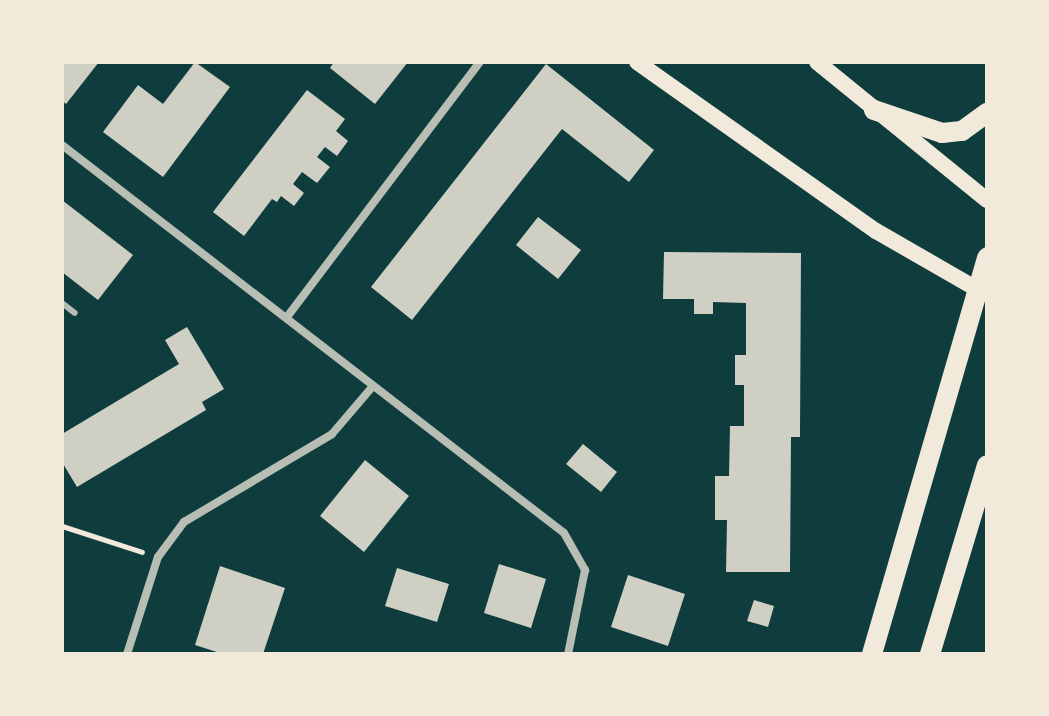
<!DOCTYPE html>
<html>
<head>
<meta charset="utf-8">
<style>
  body { margin:0 }
  #map { position:relative; width:1049px; height:716px; overflow:hidden; background:#0f3d3e; font-family:"Space Grotesk",sans-serif }
  div>[style] { position:absolute }
  [style*='--x'] { left:calc(var(--x)*1px); top:calc(var(--y)*1px); width:calc(var(--w)*1px); rotate:calc(var(--a)*1deg) }
  .building>* { inset:0; background:#cfcfc3 }
  .path>* { height:5px; margin:-2.5px; padding:0 2.5px; transform-origin:2.5px; border-radius:2.5px; background:#f1e9da }
  .service>* { height:6px; margin:-3px; padding:0 3px; transform-origin:3px; border-radius:3px; background:#b8beb3 }
  .minor>* { height:8px; margin:-4px; padding:0 4px; transform-origin:4px; border-radius:4px; background:#b8beb3 }
  .secondary>* { height:16px; margin:-8px; padding:0 8px; transform-origin:8px; border-radius:8px; background:#f1e9da }
  .primary>* { height:20px; margin:-10px; padding:0 10px; transform-origin:10px; border-radius:10px; background:#f1e9da }
  span { translate:-50% -50%; white-space:nowrap; text-align:center; line-height:1.15; -webkit-text-stroke:6px #f1e9da; paint-order:stroke }
  .frame { position:absolute; inset:0; border:64px solid #f1e9da; pointer-events:none }
</style>
</head>
<body>
<div id="map">
  <div class="building">
    <i style="clip-path:polygon(62px 62px,99px 62px,66px 104px,62px 101px)"></i>
    <i style="clip-path:polygon(195px 62px,230px 87px,163px 177px,103px 132px,138px 85px,163px 104px)"></i>
    <i style="clip-path:polygon(334px 62px,408px 62px,375px 104px,330px 68px)"></i>
    <i style="clip-path:polygon(546px 64px,654px 150px,629px 182px,562px 129px,412px 320px,371px 287px)"></i>
    <i style="clip-path:polygon(307px 90px,345px 119px,336px 131px,348px 141px,337px 156px,325px 147px,317px 157px,330px 167px,317px 183px,302px 172px,293px 184px,304px 193px,294px 206px,281px 196px,277px 202px,272px 199px,244px 236px,213px 212px)"></i>
    <i style="clip-path:polygon(62px 200px,133px 255px,98px 300px,62px 272px)"></i>
    <i style="clip-path:polygon(538px 217px,581px 250px,558px 279px,516px 245px)"></i>
    <i style="clip-path:polygon(664px 252px,801px 253px,800px 437px,791px 437px,790px 572px,726px 572px,727px 520px,715px 520px,715px 476px,729px 476px,730px 426px,744px 426px,744px 385px,735px 385px,735px 355px,746px 355px,746px 303px,713px 302px,713px 314px,694px 314px,694px 299px,663px 299px)"></i>
    <i style="clip-path:polygon(187px 327px,224px 389px,202px 402px,206px 410px,77px 487px,62px 462px,62px 434px,179px 364px,165px 340px)"></i>
    <i style="clip-path:polygon(583px 444px,617px 472px,601px 492px,566px 464px)"></i>
    <i style="clip-path:polygon(365px 460px,409px 496px,364px 552px,320px 516px)"></i>
    <i style="clip-path:polygon(499px 564px,546px 579px,531px 628px,484px 613px)"></i>
    <i style="clip-path:polygon(220px 566px,285px 588px,263px 654px,223px 654px,195px 645px)"></i>
    <i style="clip-path:polygon(397px 568px,449px 584px,437px 622px,385px 606px)"></i>
    <i style="clip-path:polygon(628px 575px,685px 594px,668px 646px,611px 627px)"></i>
    <i style="clip-path:polygon(754px 600px,774px 606px,768px 627px,747px 621px)"></i>
  </div>
  <div class="path">
    <i style="--x:62;--y:526;--w:84;--a:18"></i>
  </div>
  <div class="service">
    <i style="--x:62;--y:303;--w:16;--a:38"></i>
  </div>
  <div class="minor">
    <i style="--x:62;--y:145;--w:634;--a:37.7"></i>
    <i style="--x:564;--y:533;--w:43;--a:60.4"></i>
    <i style="--x:585;--y:570;--w:86;--a:101.4"></i>
    <i style="--x:287;--y:317;--w:320;--a:-52.9"></i>
    <i style="--x:127;--y:654;--w:102;--a:-72.3"></i>
    <i style="--x:158;--y:557;--w:44;--a:-53.4"></i>
    <i style="--x:184;--y:522;--w:172;--a:-30.7"></i>
    <i style="--x:332;--y:434;--w:63;--a:-49.5"></i>
  </div>
  <div class="secondary">
    <i style="--x:637;--y:62;--w:293;--a:35.3"></i>
    <i style="--x:876;--y:231;--w:116;--a:29.9"></i>
    <i style="--x:817;--y:62;--w:219;--a:39.1"></i>
  </div>
  <div class="primary">
    <i style="--x:874;--y:110;--w:72;--a:18.7"></i>
    <i style="--x:942;--y:133;--w:20;--a:-6"></i>
    <i style="--x:962;--y:131;--w:31;--a:-36"></i>
    <i style="--x:872;--y:654;--w:413;--a:-73.8"></i>
    <i style="--x:930;--y:654;--w:197;--a:-73.2"></i>
  </div>
  <div class="frame"></div>
</div>
</body>
</html>
